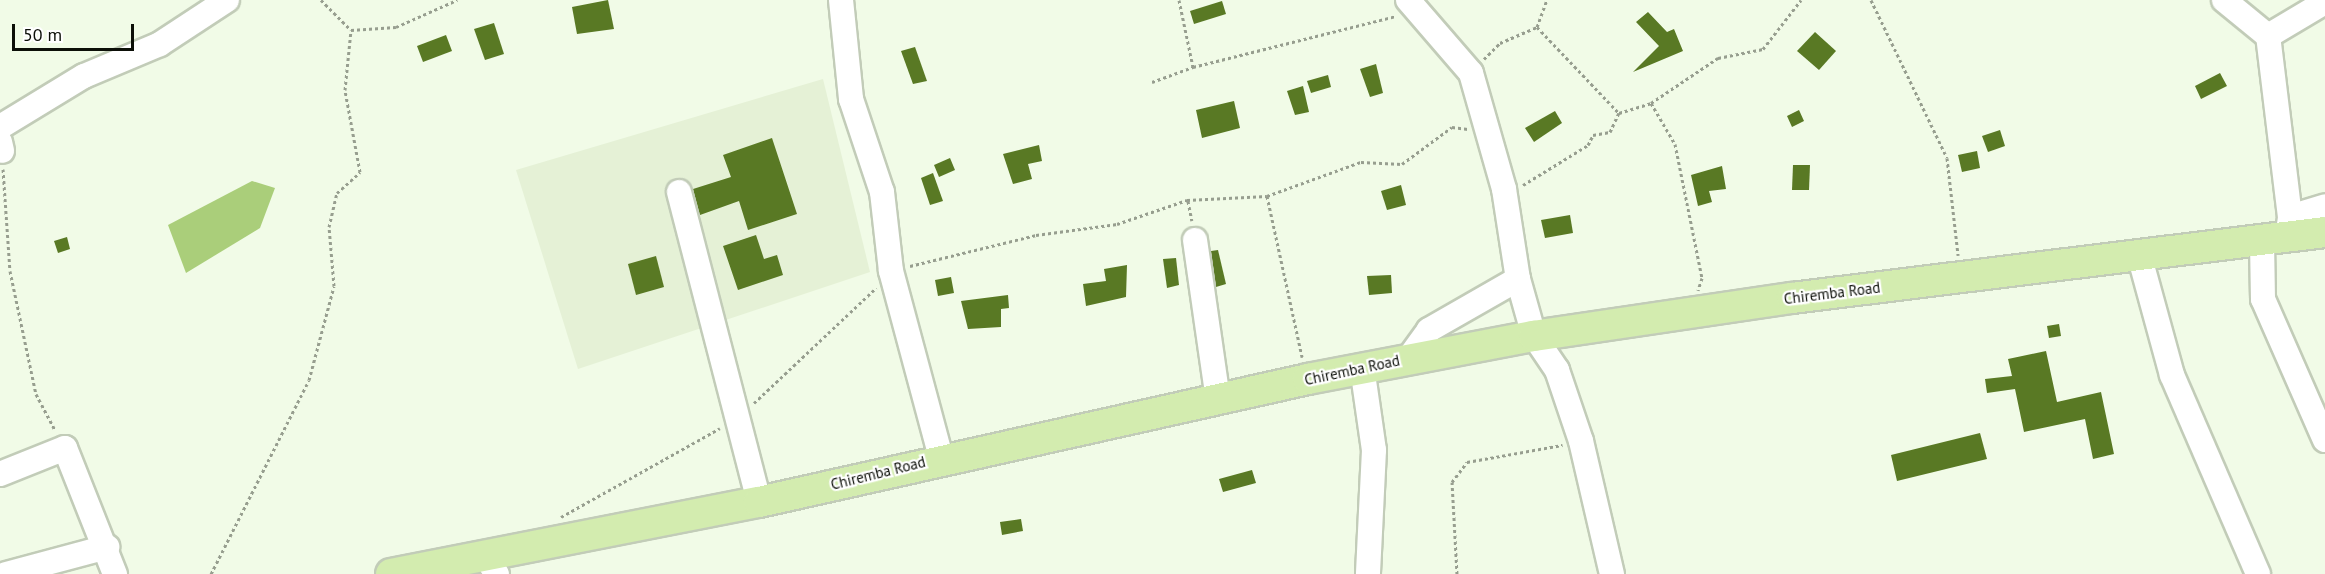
<!DOCTYPE html>
<html>
<head>
<meta charset="utf-8">
<style>
  body { margin:0 }
  #map { position:relative; width:2325px; height:574px; overflow:hidden; background:#f1fbe7; font-family:"PT Sans",sans-serif }
  div>[style] { position:absolute }
  [style*='--x'] { left:calc(var(--x)*1px); top:calc(var(--y)*1px); width:calc(var(--w)*1px); rotate:calc(var(--a)*1deg) }
  .built>* { inset:0; background:#e5f1d6 }
  .water>* { inset:0; background:#aace7a }
  .building>* { inset:0; background:#597924 }
  .path>* { height:3px; margin-top:-1.5px; transform-origin:0; background:repeating-linear-gradient(90deg,#979e8f 0 3px,transparent 0 6px) }
  .roads { filter:drop-shadow(2px 0 #c2ccb8) drop-shadow(-2px 0 #c2ccb8) drop-shadow(0 2px #c2ccb8) drop-shadow(0 -2px #c2ccb8) }
  .minor>* { height:24px; margin:-12px; padding:0 12px; transform-origin:12px; border-radius:12px; background:#fff }
  .major>* { height:30px; margin:-15px; padding:0 15px; transform-origin:15px; border-radius:15px; background:#d3ecaf }
  span { translate:-50% -50%; white-space:nowrap; text-align:center; line-height:1.15; -webkit-text-stroke:4.5px #fff; paint-order:stroke }
  .street-label { font-size:15px; color:#0c0f08 }
  .scale { position:absolute; left:12px; top:24px; width:122px; height:27px; box-sizing:border-box; border:3px solid #0c0f08; border-top:0; padding-left:8px; font-size:18px; line-height:21px; white-space:nowrap; color:#0c0f08; -webkit-text-stroke:4px #fff; paint-order:stroke }
</style>
</head>
<body>
<div id="map">
  <div class="built">
    <i style="clip-path:polygon(823px 79px,870px 272px,578px 369px,516px 170px)"></i>
  </div>
  <div class="water">
    <i style="clip-path:polygon(252px 181px,275px 188px,260px 228px,186px 273px,168px 225px)"></i>
  </div>
  <div class="building">
    <i style="clip-path:polygon(608px 0,614px 29px,577px 34px,572px 7px)"></i>
    <i style="clip-path:polygon(1222px 1px,1226px 14px,1194px 24px,1190px 11px)"></i>
    <i style="clip-path:polygon(1648px 12px,1667px 32px,1674px 29px,1683px 51px,1633px 72px,1659px 46px,1636px 22px)"></i>
    <i style="clip-path:polygon(494px 23px,504px 54px,485px 60px,474px 29px)"></i>
    <i style="clip-path:polygon(1815px 32px,1836px 51px,1819px 70px,1797px 51px)"></i>
    <i style="clip-path:polygon(446px 35px,452px 51px,423px 62px,417px 46px)"></i>
    <i style="clip-path:polygon(915px 47px,927px 81px,913px 84px,901px 51px)"></i>
    <i style="clip-path:polygon(1376px 64px,1383px 93px,1370px 97px,1360px 69px)"></i>
    <i style="clip-path:polygon(2220px 73px,2227px 86px,2201px 99px,2195px 86px)"></i>
    <i style="clip-path:polygon(1328px 75px,1331px 87px,1311px 93px,1307px 81px)"></i>
    <i style="clip-path:polygon(1303px 86px,1309px 112px,1295px 115px,1287px 91px)"></i>
    <i style="clip-path:polygon(1234px 101px,1240px 128px,1202px 138px,1196px 110px)"></i>
    <i style="clip-path:polygon(1799px 110px,1804px 121px,1792px 127px,1787px 116px)"></i>
    <i style="clip-path:polygon(1555px 111px,1562px 123px,1534px 142px,1525px 128px)"></i>
    <i style="clip-path:polygon(2000px 130px,2005px 146px,1988px 152px,1982px 136px)"></i>
    <i style="clip-path:polygon(772px 138px,797px 214px,748px 230px,739px 201px,700px 215px,693px 189px,731px 177px,723px 155px)"></i>
    <i style="clip-path:polygon(1039px 145px,1042px 161px,1028px 164px,1032px 179px,1013px 184px,1003px 154px)"></i>
    <i style="clip-path:polygon(1977px 151px,1980px 168px,1962px 172px,1958px 155px)"></i>
    <i style="clip-path:polygon(950px 158px,955px 170px,939px 177px,934px 165px)"></i>
    <i style="clip-path:polygon(1793px 165px,1810px 165px,1809px 190px,1792px 190px)"></i>
    <i style="clip-path:polygon(1722px 166px,1726px 189px,1709px 191px,1712px 202px,1698px 206px,1691px 175px)"></i>
    <i style="clip-path:polygon(933px 173px,943px 201px,930px 205px,921px 178px)"></i>
    <i style="clip-path:polygon(1401px 185px,1406px 205px,1387px 210px,1381px 191px)"></i>
    <i style="clip-path:polygon(1570px 215px,1573px 233px,1545px 238px,1541px 220px)"></i>
    <i style="clip-path:polygon(756px 235px,764px 259px,777px 255px,783px 275px,738px 290px,723px 246px)"></i>
    <i style="clip-path:polygon(67px 237px,70px 249px,58px 253px,54px 241px)"></i>
    <i style="clip-path:polygon(1218px 250px,1226px 284px,1216px 287px,1211px 251px)"></i>
    <i style="clip-path:polygon(656px 256px,664px 287px,636px 295px,628px 264px)"></i>
    <i style="clip-path:polygon(1176px 258px,1179px 285px,1167px 288px,1163px 259px)"></i>
    <i style="clip-path:polygon(1127px 265px,1126px 297px,1086px 306px,1083px 284px,1106px 281px,1104px 269px)"></i>
    <i style="clip-path:polygon(1391px 275px,1392px 293px,1369px 295px,1367px 276px)"></i>
    <i style="clip-path:polygon(951px 277px,954px 293px,938px 296px,935px 280px)"></i>
    <i style="clip-path:polygon(1008px 295px,1009px 308px,1001px 309px,1001px 327px,968px 329px,961px 301px)"></i>
    <i style="clip-path:polygon(2059px 324px,2061px 336px,2049px 338px,2047px 326px)"></i>
    <i style="clip-path:polygon(2046px 351px,2057px 402px,2101px 392px,2114px 454px,2093px 459px,2085px 419px,2024px 432px,2015px 389px,1987px 393px,1985px 379px,2012px 376px,2008px 359px)"></i>
    <i style="clip-path:polygon(1980px 433px,1987px 459px,1897px 481px,1891px 455px)"></i>
    <i style="clip-path:polygon(1252px 470px,1256px 483px,1223px 492px,1219px 479px)"></i>
    <i style="clip-path:polygon(1021px 519px,1023px 531px,1002px 535px,1000px 522px)"></i>
  </div>
  <div class="path">
    <i style="--x:321;--y:0;--w:42;--a:45"></i>
    <i style="--x:351;--y:30;--w:45;--a:-3.8"></i>
    <i style="--x:396;--y:27;--w:67;--a:-23.9"></i>
    <i style="--x:1179;--y:0;--w:68;--a:78.2"></i>
    <i style="--x:1871;--y:0;--w:175;--a:64.3"></i>
    <i style="--x:1947;--y:158;--w:98;--a:83.5"></i>
    <i style="--x:1537;--y:27;--w:119;--a:46.4"></i>
    <i style="--x:1619;--y:113;--w:34;--a:-17"></i>
    <i style="--x:1651;--y:103;--w:81;--a:-33.9"></i>
    <i style="--x:1718;--y:58;--w:46;--a:-11.3"></i>
    <i style="--x:1763;--y:49;--w:62;--a:-52.2"></i>
    <i style="--x:1484;--y:59;--w:23;--a:-45"></i>
    <i style="--x:1500;--y:43;--w:40;--a:-23.4"></i>
    <i style="--x:1537;--y:27;--w:29;--a:-70"></i>
    <i style="--x:1152;--y:82;--w:44;--a:-20.1"></i>
    <i style="--x:1193;--y:67;--w:209;--a:-14.1"></i>
    <i style="--x:1651;--y:103;--w:48;--a:59.7"></i>
    <i style="--x:1675;--y:144;--w:137;--a:78.6"></i>
    <i style="--x:1702;--y:278;--w:13;--a:108"></i>
    <i style="--x:3;--y:169;--w:102;--a:86.1"></i>
    <i style="--x:10;--y:271;--w:126;--a:78.1"></i>
    <i style="--x:36;--y:394;--w:41;--a:62.2"></i>
    <i style="--x:1523;--y:185;--w:76;--a:-31.6"></i>
    <i style="--x:1588;--y:145;--w:11;--a:-63"></i>
    <i style="--x:1593;--y:135;--w:17;--a:-10"></i>
    <i style="--x:1610;--y:132;--w:21;--a:-65"></i>
    <i style="--x:1267;--y:196;--w:165;--a:77.7"></i>
    <i style="--x:1188;--y:201;--w:20;--a:79"></i>
    <i style="--x:910;--y:266;--w:130;--a:-13.8"></i>
    <i style="--x:1036;--y:235;--w:82;--a:-7.7"></i>
    <i style="--x:1117;--y:224;--w:74;--a:-18.9"></i>
    <i style="--x:1187;--y:200;--w:80;--a:-2.9"></i>
    <i style="--x:1267;--y:196;--w:100;--a:-19.9"></i>
    <i style="--x:1361;--y:162;--w:41;--a:2.8"></i>
    <i style="--x:1402;--y:164;--w:62;--a:-36.5"></i>
    <i style="--x:1452;--y:127;--w:16;--a:7"></i>
    <i style="--x:754;--y:403;--w:168;--a:-43.3"></i>
    <i style="--x:561;--y:517;--w:182;--a:-29.2"></i>
    <i style="--x:211;--y:574;--w:217;--a:-63.2"></i>
    <i style="--x:309;--y:380;--w:97;--a:-75.1"></i>
    <i style="--x:334;--y:286;--w:59;--a:-94.8"></i>
    <i style="--x:329;--y:227;--w:35;--a:-77"></i>
    <i style="--x:337;--y:193;--w:31;--a:-42"></i>
    <i style="--x:360;--y:172;--w:83;--a:-100.4"></i>
    <i style="--x:345;--y:90;--w:60;--a:-84.3"></i>
    <i style="--x:1457;--y:574;--w:92;--a:-93.1"></i>
    <i style="--x:1452;--y:482;--w:25;--a:-53"></i>
    <i style="--x:1467;--y:462;--w:97;--a:-10.1"></i>
  </div>
  <div class="roads">
    <div class="minor">
      <i style="--x:841;--y:0;--w:100;--a:84.2"></i>
      <i style="--x:851;--y:99;--w:98;--a:71.6"></i>
      <i style="--x:882;--y:192;--w:80;--a:83.5"></i>
      <i style="--x:891;--y:271;--w:194;--a:75"></i>
      <i style="--x:1408;--y:0;--w:96;--a:49.2"></i>
      <i style="--x:1471;--y:73;--w:121;--a:74.1"></i>
      <i style="--x:1504;--y:189;--w:91;--a:81.2"></i>
      <i style="--x:1518;--y:279;--w:103;--a:150.2"></i>
      <i style="--x:1429;--y:330;--w:34;--a:126"></i>
      <i style="--x:2224;--y:0;--w:57;--a:39.3"></i>
      <i style="--x:0;--y:127;--w:98;--a:-31.3"></i>
      <i style="--x:84;--y:76;--w:82;--a:-22.8"></i>
      <i style="--x:160;--y:44;--w:80;--a:-33.3"></i>
      <i style="--x:0;--y:142;--w:9;--a:77"></i>
      <i style="--x:679;--y:192;--w:320;--a:75.5"></i>
      <i style="--x:2290;--y:217;--w:37;--a:-17"></i>
      <i style="--x:2287;--y:237;--w:20;--a:-81"></i>
      <i style="--x:2290;--y:217;--w:182;--a:-96.9"></i>
      <i style="--x:2268;--y:36;--w:66;--a:-30.8"></i>
      <i style="--x:1195;--y:240;--w:162;--a:81.8"></i>
      <i style="--x:2262;--y:242;--w:57;--a:89"></i>
      <i style="--x:2263;--y:299;--w:154;--a:66.3"></i>
      <i style="--x:2140;--y:258;--w:121;--a:74.7"></i>
      <i style="--x:2172;--y:375;--w:217;--a:66.6"></i>
      <i style="--x:1518;--y:279;--w:59;--a:74.3"></i>
      <i style="--x:1534;--y:336;--w:41;--a:55.9"></i>
      <i style="--x:1557;--y:370;--w:75;--a:71.3"></i>
      <i style="--x:1581;--y:441;--w:137;--a:76.9"></i>
      <i style="--x:1362;--y:367;--w:84;--a:81.8"></i>
      <i style="--x:1374;--y:450;--w:124;--a:92.8"></i>
      <i style="--x:0;--y:474;--w:70;--a:-21.8"></i>
      <i style="--x:65;--y:448;--w:136;--a:68.4"></i>
      <i style="--x:484;--y:555;--w:23;--a:56"></i>
      <i style="--x:6;--y:574;--w:105;--a:-15"></i>
    </div>
    <div class="major">
      <i style="--x:391;--y:574;--w:375;--a:-11.1"></i>
      <i style="--x:759;--y:502;--w:563;--a:-12.63"></i>
      <i style="--x:1308;--y:379;--w:230;--a:-10.8"></i>
      <i style="--x:1534;--y:336;--w:261;--a:-8.4"></i>
      <i style="--x:1792;--y:298;--w:537;--a:-7.06"></i>
    </div>
  </div>
  <div class="street-label">
    <span style="left:1832px;top:293px;rotate:-7deg">Chiremba Road</span>
    <span style="left:1352px;top:370px;rotate:-12deg">Chiremba Road</span>
    <span style="left:878px;top:473px;rotate:-14deg">Chiremba Road</span>
  </div>
  <div class="scale">50 m</div>
</div>
</body>
</html>
